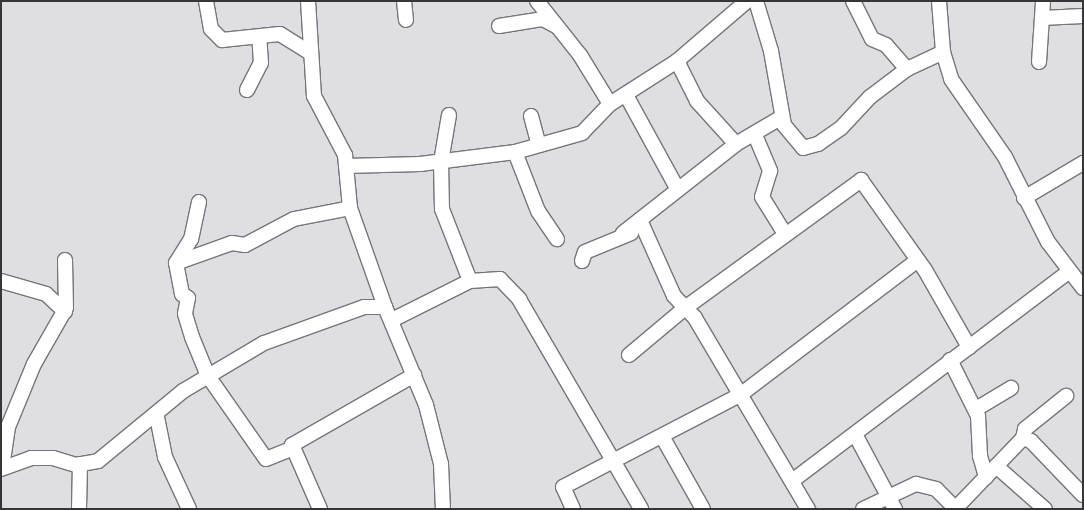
<!DOCTYPE html>
<html>
<head>
<meta charset="utf-8">
<style>
  body { margin:0 }
  #map { position:relative; width:1084px; height:510px; overflow:hidden; background:#dfdee3; font-family:"Space Grotesk",sans-serif }
  div>[style] { position:absolute }
  [style*='--x'] { left:calc(var(--x)*1px); top:calc(var(--y)*1px); width:calc(var(--w)*1px); rotate:calc(var(--a)*1deg) }
  .roads { filter:drop-shadow(1px 0 #767579) drop-shadow(-1px 0 #767579) drop-shadow(0 1px #767579) drop-shadow(0 -1px #767579) }
  .minor>* { height:14px; margin:-7px; padding:0 7px; transform-origin:7px; border-radius:7px; background:#fff }
  span { translate:-50% -50%; white-space:nowrap; text-align:center; line-height:1.15; -webkit-text-stroke:4px #ecebf0; paint-order:stroke }
  .frame { position:absolute; inset:0; border:2px solid #363638; pointer-events:none }
</style>
</head>
<body>
<div id="map">
  <div class="roads">
    <div class="minor">
      <i style="--x:206;--y:1;--w:28;--a:80"></i>
      <i style="--x:211;--y:29;--w:16;--a:45"></i>
      <i style="--x:222;--y:40;--w:58;--a:-5.9"></i>
      <i style="--x:280;--y:34;--w:36;--a:32"></i>
      <i style="--x:308;--y:1;--w:95;--a:86.4"></i>
      <i style="--x:314;--y:96;--w:67;--a:62.3"></i>
      <i style="--x:345;--y:155;--w:53;--a:84.6"></i>
      <i style="--x:350;--y:208;--w:105;--a:70.5"></i>
      <i style="--x:404;--y:1;--w:19;--a:84"></i>
      <i style="--x:537;--y:1;--w:69;--a:51.5"></i>
      <i style="--x:580;--y:55;--w:57;--a:58.5"></i>
      <i style="--x:756;--y:1;--w:52;--a:73.3"></i>
      <i style="--x:771;--y:51;--w:75;--a:80"></i>
      <i style="--x:784;--y:125;--w:30;--a:50"></i>
      <i style="--x:803;--y:148;--w:16;--a:-15"></i>
      <i style="--x:818;--y:144;--w:28;--a:-35"></i>
      <i style="--x:841;--y:128;--w:42;--a:-46.9"></i>
      <i style="--x:870;--y:97;--w:46;--a:-37.1"></i>
      <i style="--x:907;--y:69;--w:40;--a:-25"></i>
      <i style="--x:853;--y:1;--w:42;--a:63.4"></i>
      <i style="--x:872;--y:39;--w:15;--a:23"></i>
      <i style="--x:886;--y:45;--w:32;--a:49"></i>
      <i style="--x:939;--y:1;--w:51;--a:85.5"></i>
      <i style="--x:943;--y:52;--w:28;--a:73"></i>
      <i style="--x:951;--y:79;--w:95;--a:55.3"></i>
      <i style="--x:1005;--y:157;--w:95;--a:63.2"></i>
      <i style="--x:1048;--y:242;--w:58;--a:52.7"></i>
      <i style="--x:1042;--y:18;--w:41;--a:-2.8"></i>
      <i style="--x:499;--y:26;--w:45;--a:-9"></i>
      <i style="--x:543;--y:19;--w:15;--a:28"></i>
      <i style="--x:677;--y:61;--w:45;--a:63.4"></i>
      <i style="--x:697;--y:101;--w:58;--a:47.8"></i>
      <i style="--x:1039;--y:62;--w:61;--a:-86.2"></i>
      <i style="--x:247;--y:90;--w:30;--a:-63"></i>
      <i style="--x:261;--y:63;--w:26;--a:-94"></i>
      <i style="--x:626;--y:95;--w:108;--a:61.3"></i>
      <i style="--x:449;--y:115;--w:48;--a:99.7"></i>
      <i style="--x:441;--y:162;--w:47;--a:88.8"></i>
      <i style="--x:442;--y:209;--w:77;--a:68.7"></i>
      <i style="--x:531;--y:116;--w:30;--a:75"></i>
      <i style="--x:755;--y:135;--w:39;--a:67"></i>
      <i style="--x:770;--y:171;--w:27;--a:107"></i>
      <i style="--x:762;--y:197;--w:44;--a:58.1"></i>
      <i style="--x:515;--y:152;--w:63;--a:68.7"></i>
      <i style="--x:538;--y:211;--w:34;--a:56"></i>
      <i style="--x:346;--y:166;--w:74;--a:-1.5"></i>
      <i style="--x:420;--y:164;--w:96;--a:-7.2"></i>
      <i style="--x:515;--y:152;--w:70;--a:-15.8"></i>
      <i style="--x:582;--y:133;--w:40;--a:-46"></i>
      <i style="--x:610;--y:104;--w:80;--a:-32.7"></i>
      <i style="--x:677;--y:61;--w:92;--a:-40.6"></i>
      <i style="--x:1024;--y:198;--w:69;--a:-30.7"></i>
      <i style="--x:199;--y:202;--w:38;--a:102"></i>
      <i style="--x:191;--y:239;--w:28;--a:122"></i>
      <i style="--x:176;--y:263;--w:32;--a:79"></i>
      <i style="--x:182;--y:294;--w:7;--a:34"></i>
      <i style="--x:188;--y:298;--w:16;--a:101"></i>
      <i style="--x:185;--y:314;--w:24;--a:73"></i>
      <i style="--x:192;--y:337;--w:42;--a:67.7"></i>
      <i style="--x:208;--y:376;--w:101;--a:55.1"></i>
      <i style="--x:266;--y:459;--w:27;--a:-22"></i>
      <i style="--x:640;--y:220;--w:83;--a:65.9"></i>
      <i style="--x:674;--y:296;--w:30;--a:46"></i>
      <i style="--x:695;--y:318;--w:222;--a:59.4"></i>
      <i style="--x:623;--y:233;--w:144;--a:-38.2"></i>
      <i style="--x:736;--y:144;--w:53;--a:-30.4"></i>
      <i style="--x:582;--y:261;--w:9;--a:-72"></i>
      <i style="--x:585;--y:252;--w:50;--a:-22.4"></i>
      <i style="--x:176;--y:263;--w:59;--a:-19.7"></i>
      <i style="--x:232;--y:243;--w:13;--a:9"></i>
      <i style="--x:245;--y:245;--w:55;--a:-28"></i>
      <i style="--x:294;--y:219;--w:57;--a:-11.1"></i>
      <i style="--x:1;--y:281;--w:47;--a:16.1"></i>
      <i style="--x:46;--y:294;--w:26;--a:43"></i>
      <i style="--x:392;--y:320;--w:87;--a:-26.6"></i>
      <i style="--x:470;--y:281;--w:30;--a:-4"></i>
      <i style="--x:500;--y:279;--w:28;--a:46"></i>
      <i style="--x:519;--y:299;--w:243;--a:59.8"></i>
      <i style="--x:629;--y:355;--w:73;--a:-40"></i>
      <i style="--x:685;--y:308;--w:218;--a:-36"></i>
      <i style="--x:861;--y:180;--w:110;--a:54.6"></i>
      <i style="--x:925;--y:270;--w:89;--a:60.3"></i>
      <i style="--x:950;--y:360;--w:63;--a:63.4"></i>
      <i style="--x:978;--y:416;--w:40;--a:87.1"></i>
      <i style="--x:980;--y:456;--w:22;--a:74"></i>
      <i style="--x:976;--y:409;--w:41;--a:-31"></i>
      <i style="--x:157;--y:417;--w:41;--a:78.7"></i>
      <i style="--x:165;--y:457;--w:57;--a:65.2"></i>
      <i style="--x:856;--y:436;--w:83;--a:61.9"></i>
      <i style="--x:663;--y:438;--w:81;--a:60.6"></i>
      <i style="--x:1023;--y:438;--w:9;--a:21"></i>
      <i style="--x:1031;--y:441;--w:75;--a:46.1"></i>
      <i style="--x:996;--y:466;--w:65;--a:41.3"></i>
      <i style="--x:2;--y:468;--w:41;--a:-81.7"></i>
      <i style="--x:8;--y:427;--w:68;--a:-67.6"></i>
      <i style="--x:34;--y:364;--w:64;--a:-60.3"></i>
      <i style="--x:66;--y:308;--w:48;--a:-91.2"></i>
      <i style="--x:1;--y:469;--w:32;--a:-20"></i>
      <i style="--x:31;--y:458;--w:22;--a:0"></i>
      <i style="--x:53;--y:458;--w:24;--a:17"></i>
      <i style="--x:76;--y:465;--w:22;--a:-10"></i>
      <i style="--x:98;--y:461;--w:110;--a:-39.5"></i>
      <i style="--x:183;--y:391;--w:94;--a:-30.7"></i>
      <i style="--x:264;--y:343;--w:106;--a:-19.8"></i>
      <i style="--x:364;--y:307;--w:21;--a:0"></i>
      <i style="--x:385;--y:307;--w:106;--a:67.3"></i>
      <i style="--x:426;--y:405;--w:61;--a:75.7"></i>
      <i style="--x:441;--y:464;--w:45;--a:87.5"></i>
      <i style="--x:792;--y:481;--w:346;--a:-37.1"></i>
      <i style="--x:79;--y:509;--w:45;--a:-88.7"></i>
      <i style="--x:320;--y:509;--w:70;--a:-113.6"></i>
      <i style="--x:292;--y:445;--w:141;--a:-29.8"></i>
      <i style="--x:573;--y:509;--w:24;--a:-114"></i>
      <i style="--x:563;--y:487;--w:199;--a:-27.5"></i>
      <i style="--x:740;--y:395;--w:223;--a:-37.2"></i>
      <i style="--x:863;--y:509;--w:59;--a:-25.3"></i>
      <i style="--x:916;--y:484;--w:21;--a:14"></i>
      <i style="--x:936;--y:489;--w:27;--a:45"></i>
      <i style="--x:955;--y:509;--w:98;--a:-46.2"></i>
      <i style="--x:1023;--y:438;--w:9;--a:-77"></i>
      <i style="--x:1025;--y:429;--w:53;--a:-38.8"></i>
    </div>
  </div>
  <div class="frame"></div>
</div>
</body>
</html>
